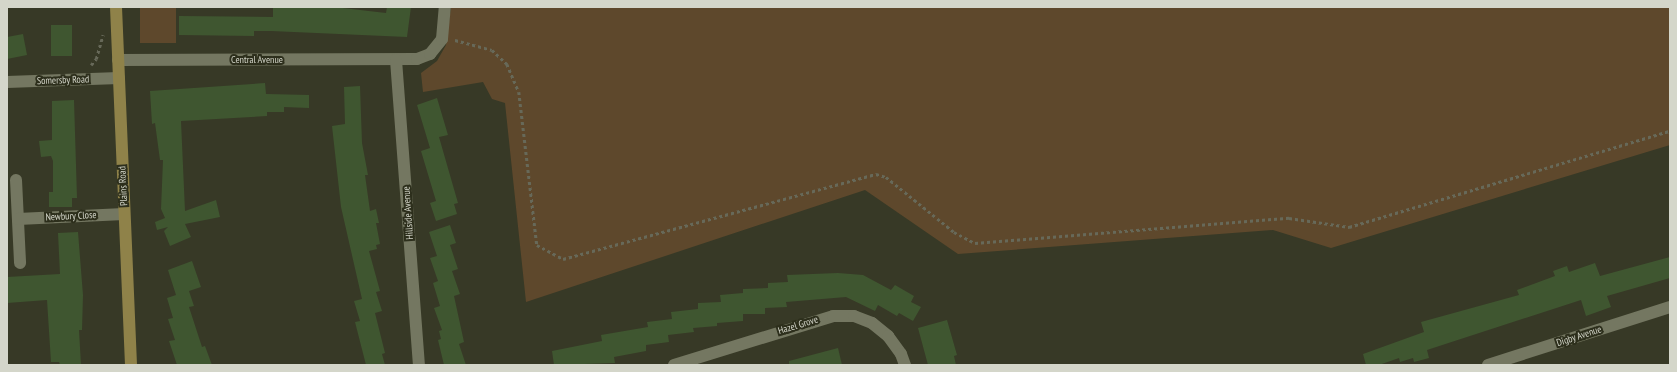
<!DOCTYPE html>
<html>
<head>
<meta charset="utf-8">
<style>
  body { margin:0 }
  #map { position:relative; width:1677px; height:372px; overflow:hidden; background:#373926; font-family:"PT Sans Narrow",sans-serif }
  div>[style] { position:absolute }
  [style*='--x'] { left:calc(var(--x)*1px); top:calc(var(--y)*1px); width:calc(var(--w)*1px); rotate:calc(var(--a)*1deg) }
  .green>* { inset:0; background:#5e482c }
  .building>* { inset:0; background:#3f5630 }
  .path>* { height:2.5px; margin-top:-1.25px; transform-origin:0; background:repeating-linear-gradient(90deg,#676959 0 3px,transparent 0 6px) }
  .minor>* { height:12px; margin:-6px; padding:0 6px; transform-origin:6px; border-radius:6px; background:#747761 }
  .major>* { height:12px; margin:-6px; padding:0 6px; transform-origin:6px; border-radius:6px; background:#8f8249 }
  span { translate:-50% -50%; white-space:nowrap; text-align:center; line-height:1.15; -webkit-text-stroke:4px #2d2f1c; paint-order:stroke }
  .street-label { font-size:10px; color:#d4d6ca }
  .frame { position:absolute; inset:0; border:8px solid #d4d6ca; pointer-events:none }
</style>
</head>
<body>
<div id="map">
  <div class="green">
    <i style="clip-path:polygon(140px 7px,176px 7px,176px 43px,140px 43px)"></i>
    <i style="clip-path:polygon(451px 7px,1670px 7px,1670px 145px,1331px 248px,1273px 230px,958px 254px,865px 190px,526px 302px,505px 103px,492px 99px,483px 82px,423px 92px,421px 73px,437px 61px,446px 45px)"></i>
  </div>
  <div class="building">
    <i style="clip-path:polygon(273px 7px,334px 7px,386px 13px,387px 7px,411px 7px,407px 37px,271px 31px,254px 31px,254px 36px,179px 35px,179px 16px,273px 17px)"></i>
    <i style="clip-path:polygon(51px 25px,72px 25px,72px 56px,51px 56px)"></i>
    <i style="clip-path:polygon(23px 34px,27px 55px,7px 59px,7px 37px)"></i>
    <i style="clip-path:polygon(265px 83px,266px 94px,309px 95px,309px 108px,284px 107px,284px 112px,267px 112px,267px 116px,181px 121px,185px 211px,216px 200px,220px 217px,185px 224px,191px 237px,170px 246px,164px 231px,168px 227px,157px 230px,155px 222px,165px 218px,161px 209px,163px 160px,160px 160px,155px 123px,152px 124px,150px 91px)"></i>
    <i style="clip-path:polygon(360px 86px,362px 143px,368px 175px,365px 175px,370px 211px,376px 209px,379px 223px,376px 223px,380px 244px,376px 245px,377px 249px,369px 251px,380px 291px,376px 292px,382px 311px,375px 313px,385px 353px,382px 354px,385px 365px,366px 365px,355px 322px,360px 321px,354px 301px,362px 299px,341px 207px,332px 126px,345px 124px,344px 87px)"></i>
    <i style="clip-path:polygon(437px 98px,448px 135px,439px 137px,458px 203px,454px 204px,457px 214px,436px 221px,430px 203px,436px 201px,421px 151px,430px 148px,417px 105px)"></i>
    <i style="clip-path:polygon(74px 100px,77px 198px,72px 198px,72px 207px,49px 207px,49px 192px,53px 192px,53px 161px,51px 156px,41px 157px,39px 141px,52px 140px,52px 101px)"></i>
    <i style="clip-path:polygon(450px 225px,456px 243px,450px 245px,458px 269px,452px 271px,460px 294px,454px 296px,464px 342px,459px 344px,466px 365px,444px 365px,438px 340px,441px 339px,439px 331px,442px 330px,434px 308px,440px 306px,433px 283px,438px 281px,430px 258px,437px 256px,429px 232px)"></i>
    <i style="clip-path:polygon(78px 232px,83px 295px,82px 330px,79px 330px,81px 365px,60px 365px,59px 362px,51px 362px,47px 300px,7px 303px,7px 277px,60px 274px,58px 233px)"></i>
    <i style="clip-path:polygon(1670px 257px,1670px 278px,1607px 296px,1611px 307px,1586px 316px,1581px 300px,1427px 350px,1429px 358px,1414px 362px,1413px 358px,1400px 362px,1399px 358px,1379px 365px,1366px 365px,1363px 354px,1424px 332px,1421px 322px,1519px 295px,1517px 290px,1555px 276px,1553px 271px,1567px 266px,1569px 272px,1595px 263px,1600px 276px)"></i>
    <i style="clip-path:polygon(192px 261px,201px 287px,189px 291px,194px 306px,189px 307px,202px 347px,205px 346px,212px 365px,177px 365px,169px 341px,175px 340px,168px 319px,173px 318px,167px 298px,176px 295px,168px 270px)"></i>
    <i style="clip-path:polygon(838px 273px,863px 275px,891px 290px,895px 285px,914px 296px,911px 302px,921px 307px,913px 321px,899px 313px,897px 316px,878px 305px,875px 311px,846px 297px,786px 302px,787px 307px,765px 308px,765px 314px,743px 314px,743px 321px,717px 323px,717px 326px,693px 328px,694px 332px,668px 335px,669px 342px,646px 345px,646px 351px,614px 357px,615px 363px,554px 365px,552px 351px,602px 341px,601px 335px,648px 327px,647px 322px,672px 319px,671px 312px,698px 309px,698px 303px,721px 302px,720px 295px,743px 293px,743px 289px,768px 288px,768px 283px,788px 282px,787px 275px)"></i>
    <i style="clip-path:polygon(947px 320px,957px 355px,954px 356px,956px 365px,928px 365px,918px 328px)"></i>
    <i style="clip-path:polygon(838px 348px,842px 365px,789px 365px,789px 361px)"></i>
  </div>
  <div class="path">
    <i style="--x:455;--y:40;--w:38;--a:15"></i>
    <i style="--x:492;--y:50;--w:21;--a:43"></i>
    <i style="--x:507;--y:64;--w:30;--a:67"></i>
    <i style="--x:519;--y:92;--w:154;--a:83.3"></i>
    <i style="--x:537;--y:245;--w:30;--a:28"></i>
    <i style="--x:563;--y:259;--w:324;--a:-15.2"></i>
    <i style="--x:876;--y:174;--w:10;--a:17"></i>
    <i style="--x:886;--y:177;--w:87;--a:39"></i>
    <i style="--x:954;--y:232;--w:24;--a:28"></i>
    <i style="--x:975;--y:243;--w:315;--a:-4.6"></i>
    <i style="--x:1289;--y:218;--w:61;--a:8.5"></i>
    <i style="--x:1349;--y:227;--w:335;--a:-16.7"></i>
    <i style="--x:91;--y:65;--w:8;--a:-50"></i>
    <i style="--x:96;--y:59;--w:25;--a:-74"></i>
  </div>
  <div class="minor">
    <i style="--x:118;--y:60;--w:299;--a:-0.2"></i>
    <i style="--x:417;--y:59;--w:14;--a:-21"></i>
    <i style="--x:430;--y:54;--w:19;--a:-51"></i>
    <i style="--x:442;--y:39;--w:32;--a:-85"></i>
    <i style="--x:396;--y:60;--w:306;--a:85.7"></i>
    <i style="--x:7;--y:82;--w:112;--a:-2"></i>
    <i style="--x:16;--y:180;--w:83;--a:87.2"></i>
    <i style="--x:18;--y:219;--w:106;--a:-2.7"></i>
    <i style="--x:674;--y:365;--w:166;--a:-17.1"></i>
    <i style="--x:833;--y:316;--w:21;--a:0"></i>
    <i style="--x:854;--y:316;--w:19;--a:21"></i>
    <i style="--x:872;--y:323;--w:21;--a:39"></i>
    <i style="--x:888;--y:336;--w:22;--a:54"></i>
    <i style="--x:901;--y:354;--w:12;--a:70"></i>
    <i style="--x:1488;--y:365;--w:191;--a:-17.7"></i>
  </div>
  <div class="major">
    <i style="--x:116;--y:7;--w:358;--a:87.6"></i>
  </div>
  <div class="street-label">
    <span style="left:257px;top:60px">Central Avenue</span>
    <span style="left:63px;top:80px;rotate:-2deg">Somersby Road</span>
    <span style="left:123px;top:186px;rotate:-93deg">Plains Road</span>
    <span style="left:408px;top:213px;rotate:-94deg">Hillside Avenue</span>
    <span style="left:71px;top:216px;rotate:-3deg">Newbury Close</span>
    <span style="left:798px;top:325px;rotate:-17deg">Hazel Grove</span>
    <span style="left:1579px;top:336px;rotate:-18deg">Digby Avenue</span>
  </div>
  <div class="frame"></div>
</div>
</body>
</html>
